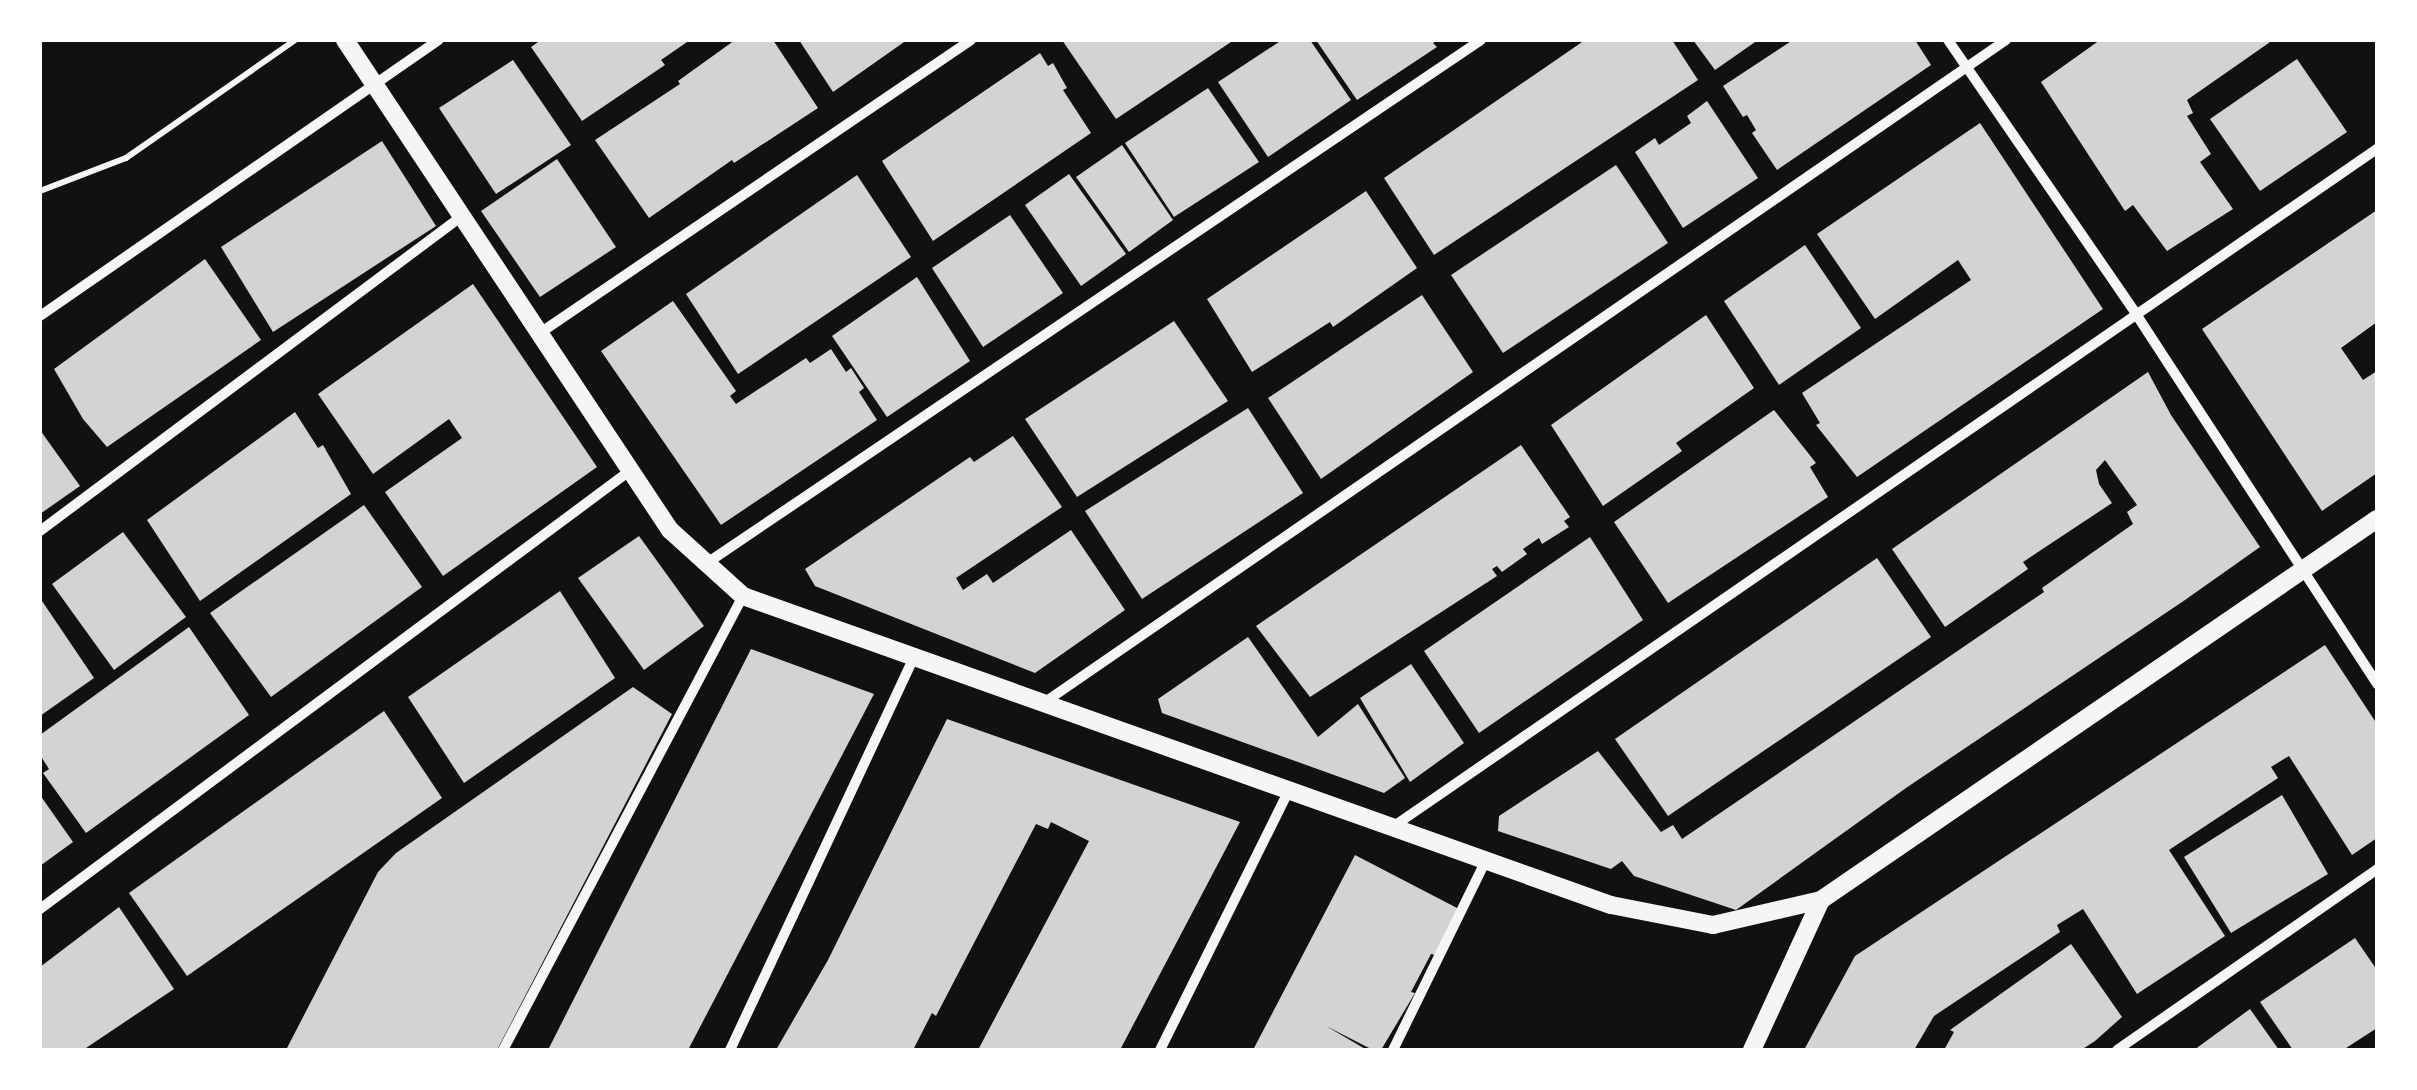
<!DOCTYPE html>
<html>
<head>
<meta charset="utf-8">
<style>
  body { margin:0 }
  #map { position:relative; width:2417px; height:1090px; overflow:hidden; background:#111; font-family:Overpass,sans-serif }
  div>[style] { position:absolute }
  [style*='--x'] { left:calc(var(--x)*1px); top:calc(var(--y)*1px); width:calc(var(--w)*1px); rotate:calc(var(--a)*1deg) }
  .building>* { inset:0; background:#d3d3d3 }
  .path>* { height:6px; margin:-3px; padding:0 3px; transform-origin:3px; border-radius:3px; background:#f5f5f5 }
  .minor>* { height:10px; margin:-5px; padding:0 5px; transform-origin:5px; border-radius:5px; background:#f5f5f5 }
  .tertiary>* { height:18px; margin:-9px; padding:0 9px; transform-origin:9px; border-radius:9px; background:#f5f5f5 }
  span { translate:-50% -50%; white-space:nowrap; text-align:center; line-height:1.15; -webkit-text-stroke:9px #fff; paint-order:stroke }
  .frame { position:absolute; inset:0; border:42px solid #fff; pointer-events:none }
</style>
</head>
<body>
<div id="map">
  <div class="building">
    <i style="clip-path:polygon(541px 40px,690px 40px,661px 60px,665px 65px,582px 121px,531px 47px)"></i>
    <i style="clip-path:polygon(735px 40px,773px 40px,818px 108px,734px 163px,732px 160px,649px 218px,595px 140px,680px 84px,678px 81px)"></i>
    <i style="clip-path:polygon(799px 40px,907px 40px,833px 92px)"></i>
    <i style="clip-path:polygon(1062px 40px,1234px 40px,1116px 119px)"></i>
    <i style="clip-path:polygon(1282px 40px,1310px 40px,1351px 100px,1268px 157px,1218px 82px)"></i>
    <i style="clip-path:polygon(1316px 40px,1438px 40px,1433px 43px,1437px 47px,1357px 100px)"></i>
    <i style="clip-path:polygon(1585px 40px,1672px 40px,1698px 80px,1434px 255px,1384px 178px)"></i>
    <i style="clip-path:polygon(1693px 40px,1758px 40px,1715px 70px)"></i>
    <i style="clip-path:polygon(1793px 40px,1915px 40px,1931px 65px,1777px 170px,1752px 133px,1756px 130px,1747px 115px,1743px 117px,1723px 86px)"></i>
    <i style="clip-path:polygon(2100px 40px,2273px 40px,2187px 100px,2193px 113px,2187px 116px,2211px 154px,2200px 162px,2233px 209px,2167px 251px,2133px 205px,2125px 211px,2041px 82px)"></i>
    <i style="clip-path:polygon(1040px 53px,1048px 66px,1053px 63px,1067px 88px,1063px 90px,1091px 133px,933px 241px,882px 161px)"></i>
    <i style="clip-path:polygon(2297px 59px,2347px 132px,2260px 191px,2210px 119px)"></i>
    <i style="clip-path:polygon(513px 60px,571px 145px,496px 194px,439px 108px)"></i>
    <i style="clip-path:polygon(1208px 88px,1259px 162px,1174px 217px,1125px 143px)"></i>
    <i style="clip-path:polygon(1707px 101px,1758px 178px,1683px 228px,1635px 152px,1655px 138px,1659px 145px,1691px 123px,1687px 116px)"></i>
    <i style="clip-path:polygon(1980px 123px,2103px 309px,1857px 477px,1816px 425px,1820px 423px,1802px 393px,1971px 280px,1958px 260px,1875px 319px,1817px 234px)"></i>
    <i style="clip-path:polygon(382px 141px,436px 226px,273px 332px,221px 247px)"></i>
    <i style="clip-path:polygon(1122px 145px,1173px 220px,1129px 252px,1076px 177px)"></i>
    <i style="clip-path:polygon(557px 159px,616px 247px,540px 297px,481px 211px)"></i>
    <i style="clip-path:polygon(1616px 165px,1668px 243px,1503px 353px,1451px 275px)"></i>
    <i style="clip-path:polygon(1069px 174px,1126px 254px,1081px 286px,1025px 205px)"></i>
    <i style="clip-path:polygon(857px 175px,911px 257px,738px 374px,686px 294px)"></i>
    <i style="clip-path:polygon(1366px 191px,1417px 268px,1333px 327px,1330px 322px,1252px 372px,1207px 299px)"></i>
    <i style="clip-path:polygon(2377px 210px,2377px 322px,2341px 348px,2363px 380px,2377px 371px,2377px 473px,2322px 511px,2202px 329px)"></i>
    <i style="clip-path:polygon(1010px 215px,1063px 293px,983px 347px,932px 268px)"></i>
    <i style="clip-path:polygon(1805px 245px,1861px 328px,1779px 385px,1724px 301px)"></i>
    <i style="clip-path:polygon(205px 259px,261px 340px,107px 447px,83px 419px,54px 369px)"></i>
    <i style="clip-path:polygon(917px 277px,970px 361px,887px 417px,832px 336px)"></i>
    <i style="clip-path:polygon(473px 284px,597px 467px,443px 576px,385px 492px,462px 438px,449px 419px,373px 474px,318px 394px)"></i>
    <i style="clip-path:polygon(1422px 295px,1473px 372px,1321px 479px,1268px 398px)"></i>
    <i style="clip-path:polygon(673px 301px,736px 391px,730px 396px,736px 404px,806px 358px,810px 363px,831px 349px,846px 372px,851px 368px,864px 388px,859px 392px,877px 420px,721px 525px,601px 351px)"></i>
    <i style="clip-path:polygon(1706px 315px,1754px 388px,1676px 443px,1682px 451px,1603px 506px,1551px 425px)"></i>
    <i style="clip-path:polygon(1174px 321px,1228px 401px,1077px 497px,1025px 419px)"></i>
    <i style="clip-path:polygon(2148px 372px,2171px 415px,2260px 547px,2185px 600px,1906px 788px,1736px 910px,1634px 876px,1622px 861px,1611px 869px,1498px 831px,1499px 816px,1598px 751px,1661px 832px,1673px 825px,1682px 839px,2044px 592px,2042px 588px,2133px 524px,2127px 512px,2137px 505px,2105px 460px,2096px 470px,2099px 484px,2112px 503px,2023px 562px,2028px 569px,1945px 627px,1892px 549px)"></i>
    <i style="clip-path:polygon(1248px 408px,1303px 493px,1142px 599px,1085px 511px)"></i>
    <i style="clip-path:polygon(1774px 410px,1816px 463px,1810px 467px,1828px 497px,1668px 603px,1614px 522px)"></i>
    <i style="clip-path:polygon(295px 412px,318px 448px,323px 445px,351px 494px,200px 601px,147px 520px)"></i>
    <i style="clip-path:polygon(40px 430px,80px 486px,40px 514px)"></i>
    <i style="clip-path:polygon(1013px 436px,1062px 507px,956px 578px,963px 590px,987px 574px,993px 583px,1071px 530px,1125px 610px,1035px 673px,815px 586px,805px 569px,970px 457px,974px 462px)"></i>
    <i style="clip-path:polygon(1521px 445px,1570px 517px,1564px 521px,1569px 527px,1542px 544px,1539px 538px,1523px 549px,1527px 554px,1502px 572px,1497px 566px,1492px 569px,1497px 576px,1310px 697px,1256px 626px)"></i>
    <i style="clip-path:polygon(364px 505px,422px 587px,271px 697px,210px 613px)"></i>
    <i style="clip-path:polygon(123px 532px,186px 617px,114px 670px,52px 584px)"></i>
    <i style="clip-path:polygon(639px 536px,704px 626px,644px 670px,578px 578px)"></i>
    <i style="clip-path:polygon(1590px 537px,1643px 620px,1479px 733px,1424px 651px)"></i>
    <i style="clip-path:polygon(1877px 558px,1931px 637px,1668px 816px,1615px 739px)"></i>
    <i style="clip-path:polygon(560px 591px,615px 678px,464px 783px,408px 697px)"></i>
    <i style="clip-path:polygon(40px 598px,94px 678px,40px 716px)"></i>
    <i style="clip-path:polygon(189px 627px,249px 715px,86px 833px,43px 773px,49px 769px,40px 755px,40px 735px)"></i>
    <i style="clip-path:polygon(1248px 637px,1318px 737px,1358px 704px,1405px 778px,1384px 793px,1162px 713px,1158px 699px)"></i>
    <i style="clip-path:polygon(2325px 645px,2377px 724px,2377px 838px,2352px 855px,2289px 756px,2271px 767px,2278px 778px,2169px 850px,2225px 936px,2137px 994px,2083px 909px,2057px 925px,2060px 932px,1934px 1016px,1914px 1050px,1804px 1050px,1855px 956px)"></i>
    <i style="clip-path:polygon(751px 649px,874px 694px,688px 1050px,548px 1050px)"></i>
    <i style="clip-path:polygon(1411px 664px,1464px 743px,1410px 782px,1360px 698px)"></i>
    <i style="clip-path:polygon(633px 687px,672px 714px,497px 1050px,286px 1050px,378px 872px,396px 853px)"></i>
    <i style="clip-path:polygon(384px 711px,442px 798px,187px 976px,129px 893px)"></i>
    <i style="clip-path:polygon(947px 719px,1240px 822px,1120px 1050px,978px 1050px,1089px 841px,1051px 822px,1048px 829px,1036px 824px,936px 1016px,932px 1013px,913px 1050px,776px 1050px,828px 960px)"></i>
    <i style="clip-path:polygon(40px 795px,73px 842px,40px 866px)"></i>
    <i style="clip-path:polygon(2282px 795px,2328px 874px,2231px 933px,2184px 857px)"></i>
    <i style="clip-path:polygon(1355px 855px,1459px 909px,1435px 955px,1431px 954px,1411px 992px,1415px 993px,1381px 1050px,1373px 1050px,1326px 1026px,1367px 1050px,1253px 1050px)"></i>
    <i style="clip-path:polygon(119px 907px,174px 989px,83px 1050px,40px 1050px,40px 967px)"></i>
    <i style="clip-path:polygon(2355px 938px,2377px 970px,2377px 1028px,2343px 1050px,2293px 1050px,2260px 1002px)"></i>
    <i style="clip-path:polygon(2071px 944px,2122px 1017px,2095px 1041px,2081px 1050px,1944px 1050px,1954px 1032px,1950px 1030px)"></i>
    <i style="clip-path:polygon(2250px 1009px,2279px 1050px,2194px 1050px)"></i>
  </div>
  <div class="path">
    <i style="--x:40;--y:191;--w:92;--a:-21"></i>
    <i style="--x:126;--y:158;--w:206;--a:-34.9"></i>
  </div>
  <div class="minor">
    <i style="--x:1948;--y:40;--w:332;--a:55.5"></i>
    <i style="--x:2136;--y:314;--w:442;--a:56.9"></i>
    <i style="--x:40;--y:316;--w:485;--a:-34.7"></i>
    <i style="--x:540;--y:333;--w:521;--a:-34.21"></i>
    <i style="--x:40;--y:531;--w:527;--a:-36.74"></i>
    <i style="--x:707;--y:563;--w:934;--a:-34.05"></i>
    <i style="--x:1045;--y:702;--w:1167;--a:-34.56"></i>
    <i style="--x:1394;--y:826;--w:1194;--a:-34.56"></i>
    <i style="--x:40;--y:909;--w:736;--a:-36.61"></i>
    <i style="--x:503;--y:1050;--w:514;--a:-62.14"></i>
    <i style="--x:730;--y:1050;--w:434;--a:-64.9"></i>
    <i style="--x:1160;--y:1050;--w:290;--a:-63.6"></i>
    <i style="--x:1393;--y:1050;--w:212;--a:-63.9"></i>
    <i style="--x:2117;--y:1050;--w:317;--a:-34.8"></i>
  </div>
  <div class="tertiary">
    <i style="--x:345;--y:40;--w:588;--a:56.45"></i>
    <i style="--x:670;--y:530;--w:98;--a:42.1"></i>
    <i style="--x:743;--y:596;--w:921;--a:19.6"></i>
    <i style="--x:1611;--y:905;--w:104;--a:11.1"></i>
    <i style="--x:1713;--y:925;--w:111;--a:-13"></i>
    <i style="--x:1821;--y:900;--w:674;--a:-34.42"></i>
    <i style="--x:1752;--y:1050;--w:165;--a:-65.3"></i>
  </div>
  <div class="frame"></div>
</div>
</body>
</html>
